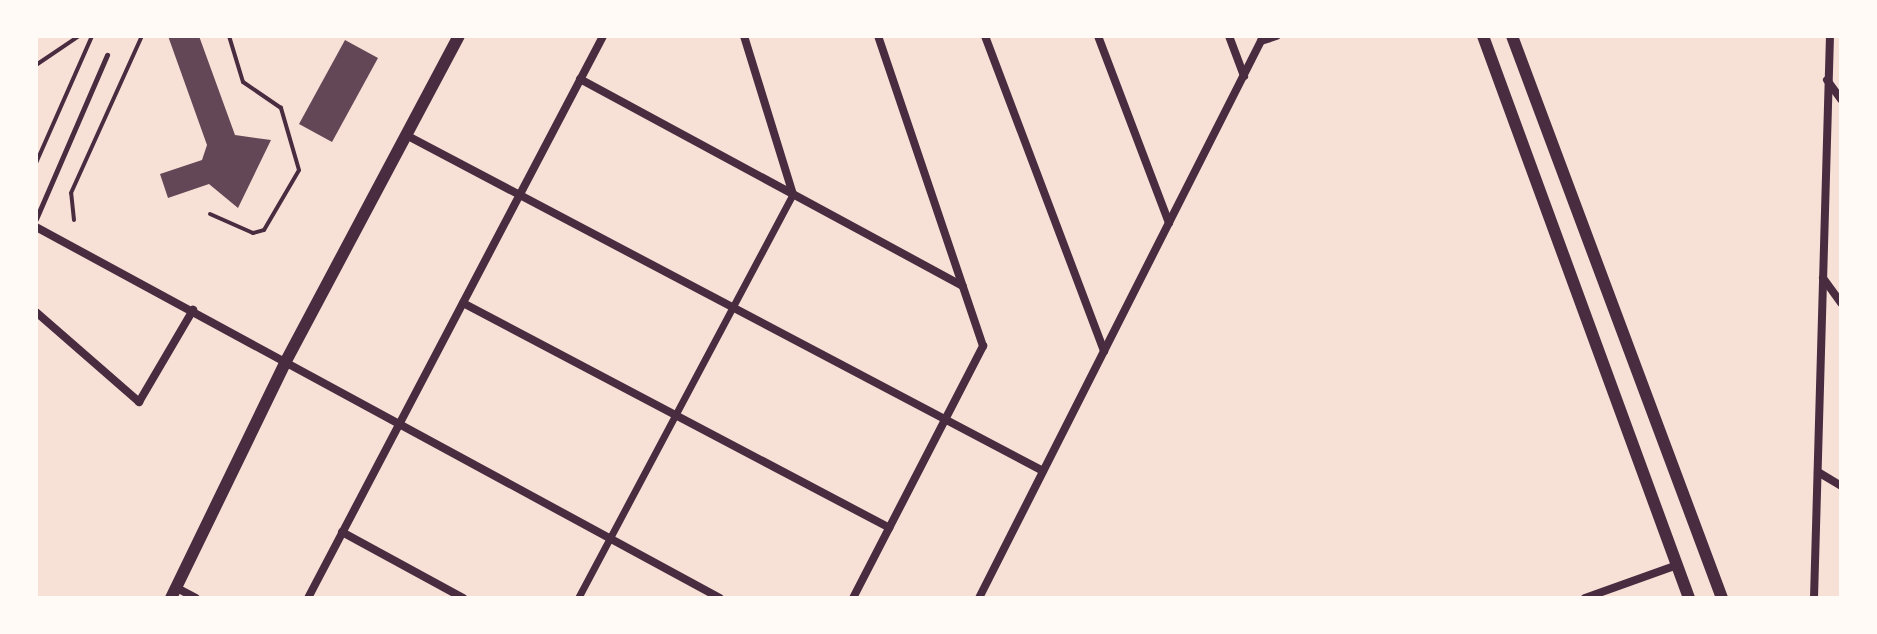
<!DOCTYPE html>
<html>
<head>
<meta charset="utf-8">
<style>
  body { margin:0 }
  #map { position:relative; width:1877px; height:634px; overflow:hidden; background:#f7e1d7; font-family:Figtree,sans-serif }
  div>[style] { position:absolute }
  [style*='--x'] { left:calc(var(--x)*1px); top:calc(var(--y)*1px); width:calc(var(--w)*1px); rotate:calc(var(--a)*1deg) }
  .building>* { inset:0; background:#644757 }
  .path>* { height:4px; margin:-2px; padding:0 2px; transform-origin:2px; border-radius:2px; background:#4a2c40 }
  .service>* { height:5px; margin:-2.5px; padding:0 2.5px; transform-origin:2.5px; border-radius:2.5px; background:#4a2c40 }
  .pedestrian>* { height:7px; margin:-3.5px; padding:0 3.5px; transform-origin:3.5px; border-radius:3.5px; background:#4a2c40 }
  .minor>* { height:8px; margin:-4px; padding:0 4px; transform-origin:4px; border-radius:4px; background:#4a2c40 }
  .tertiary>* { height:12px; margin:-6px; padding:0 6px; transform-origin:6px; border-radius:6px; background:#4a2c40 }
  span { translate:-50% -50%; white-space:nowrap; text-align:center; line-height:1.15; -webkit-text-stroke:6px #fffaf5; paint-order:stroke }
  .frame { position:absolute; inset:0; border:38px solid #fffaf5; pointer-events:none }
</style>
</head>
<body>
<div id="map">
  <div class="building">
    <i style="clip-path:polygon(168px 36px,199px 36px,235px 135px,271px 140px,238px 208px,209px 184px,168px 198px,160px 174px,202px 160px,207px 145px)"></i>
    <i style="clip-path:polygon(345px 40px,378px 58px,332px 142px,299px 124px)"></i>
  </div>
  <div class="path">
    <i style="--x:36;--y:65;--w:52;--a:-34"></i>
    <i style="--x:36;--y:163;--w:139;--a:-66.2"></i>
    <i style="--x:210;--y:214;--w:47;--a:23.8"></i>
    <i style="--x:253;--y:233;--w:11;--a:-15"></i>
    <i style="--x:264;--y:230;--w:69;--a:-59.7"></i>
    <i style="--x:299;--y:170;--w:65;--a:-106.2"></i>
    <i style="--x:281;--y:108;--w:46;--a:-145.6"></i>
    <i style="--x:243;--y:82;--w:48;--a:-106.9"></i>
    <i style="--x:74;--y:220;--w:27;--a:-96"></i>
    <i style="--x:71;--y:193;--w:172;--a:-65.7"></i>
  </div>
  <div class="service">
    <i style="--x:36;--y:219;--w:179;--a:-66.6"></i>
  </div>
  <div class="pedestrian">
    <i style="--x:578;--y:598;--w:458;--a:-62"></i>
  </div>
  <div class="minor">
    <i style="--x:744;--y:36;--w:165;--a:72.8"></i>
    <i style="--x:985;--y:36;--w:337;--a:69.3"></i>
    <i style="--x:1098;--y:36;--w:200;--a:69.2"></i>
    <i style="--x:1229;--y:36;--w:43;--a:69.4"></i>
    <i style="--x:580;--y:79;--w:435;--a:28.4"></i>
    <i style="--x:1827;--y:80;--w:24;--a:54"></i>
    <i style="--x:406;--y:135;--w:720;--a:27.81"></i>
    <i style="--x:36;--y:227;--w:778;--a:28.48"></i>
    <i style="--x:1823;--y:278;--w:31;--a:54"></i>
    <i style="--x:463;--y:303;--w:482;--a:27.8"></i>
    <i style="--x:36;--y:312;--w:137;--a:41.1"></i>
    <i style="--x:139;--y:402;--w:107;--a:-59.6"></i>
    <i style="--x:1818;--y:472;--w:27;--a:31"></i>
    <i style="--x:342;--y:532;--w:138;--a:28.6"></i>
    <i style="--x:177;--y:588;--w:21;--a:28"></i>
    <i style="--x:308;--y:598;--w:635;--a:-62.3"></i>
    <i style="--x:853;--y:598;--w:284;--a:-62.7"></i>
    <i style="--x:983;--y:346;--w:327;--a:-108.7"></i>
    <i style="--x:979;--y:598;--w:624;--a:-63.15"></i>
    <i style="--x:1261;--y:41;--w:16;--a:-18"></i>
    <i style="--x:1585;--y:598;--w:98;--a:-19.7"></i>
    <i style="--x:1814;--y:598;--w:562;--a:-88.37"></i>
  </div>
  <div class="tertiary">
    <i style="--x:1483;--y:36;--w:599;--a:69.87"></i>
    <i style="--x:1512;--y:36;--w:600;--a:69.51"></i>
    <i style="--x:171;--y:598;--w:263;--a:-64.1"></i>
    <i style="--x:286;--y:361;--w:368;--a:-62"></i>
  </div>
  <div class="frame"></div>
</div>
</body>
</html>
